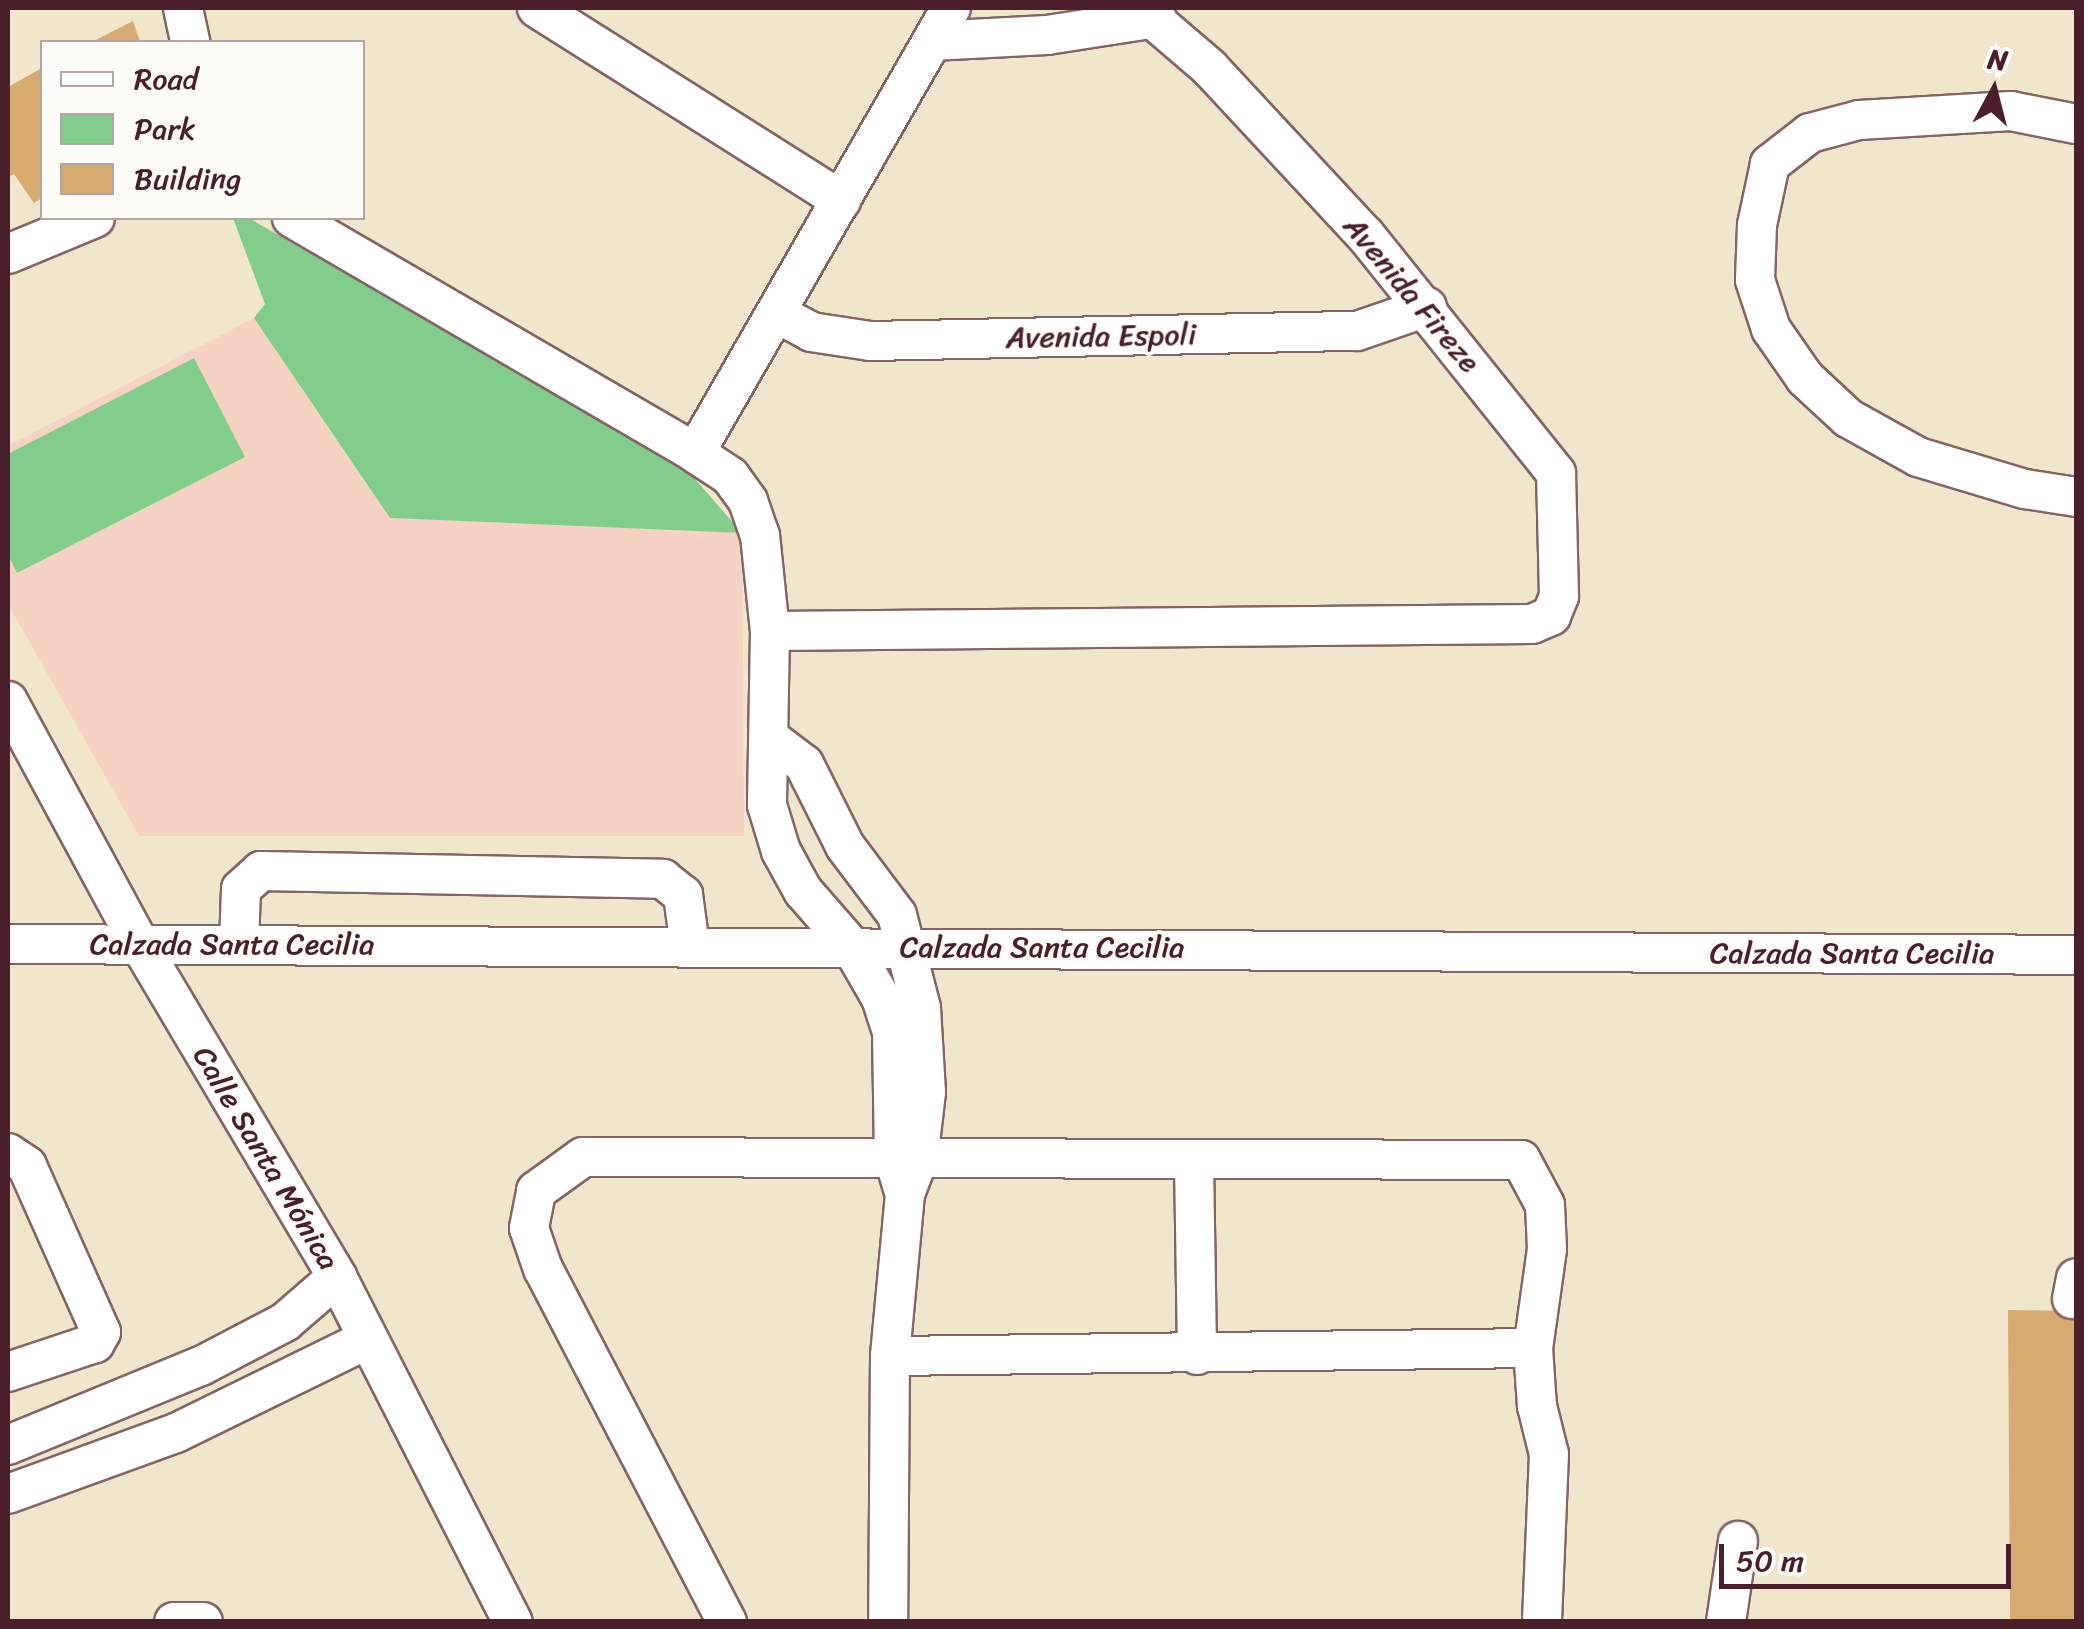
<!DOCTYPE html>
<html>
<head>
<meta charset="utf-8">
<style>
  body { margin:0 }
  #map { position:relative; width:2084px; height:1629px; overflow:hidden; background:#f0e6cb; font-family:Sriracha,sans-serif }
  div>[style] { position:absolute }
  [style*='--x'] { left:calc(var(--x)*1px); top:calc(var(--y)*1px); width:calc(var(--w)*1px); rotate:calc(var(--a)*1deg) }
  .built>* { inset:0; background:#f6d2c5 }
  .green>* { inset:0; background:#81cd8b }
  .building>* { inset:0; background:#d7aa70 }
  .roads { filter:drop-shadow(2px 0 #846563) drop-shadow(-2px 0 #846563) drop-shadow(0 2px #846563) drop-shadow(0 -2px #846563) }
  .minor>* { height:38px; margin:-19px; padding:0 19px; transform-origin:19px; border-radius:19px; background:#fff }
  span { translate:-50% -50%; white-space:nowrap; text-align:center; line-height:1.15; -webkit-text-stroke:8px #fdfcf7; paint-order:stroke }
  .street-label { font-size:30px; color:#4a1f2b }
  .frame { position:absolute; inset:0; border:10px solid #4a1f2b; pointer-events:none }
  .legend { position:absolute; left:40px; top:40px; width:325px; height:180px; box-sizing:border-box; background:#fdfcf7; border:2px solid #b5a4a5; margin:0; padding:12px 18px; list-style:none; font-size:30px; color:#4a1f2b }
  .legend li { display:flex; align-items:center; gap:20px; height:50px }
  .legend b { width:50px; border:2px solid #b5a4a5 }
  .north { position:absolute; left:1944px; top:40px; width:100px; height:100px; -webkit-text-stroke:8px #fdfcf7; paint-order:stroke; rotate:7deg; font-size:28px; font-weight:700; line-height:40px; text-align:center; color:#4a1f2b }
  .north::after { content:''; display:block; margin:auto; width:35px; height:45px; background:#4a1f2b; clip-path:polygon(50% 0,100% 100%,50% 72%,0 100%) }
  .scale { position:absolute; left:1719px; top:1544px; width:292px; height:45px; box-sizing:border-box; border:5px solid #4a1f2b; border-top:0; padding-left:12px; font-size:30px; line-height:35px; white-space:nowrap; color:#4a1f2b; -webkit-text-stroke:8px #fdfcf7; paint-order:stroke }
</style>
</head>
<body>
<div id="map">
  <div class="built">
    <i style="clip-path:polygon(254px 318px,390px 518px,742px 533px,744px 836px,139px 836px,8px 604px,8px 446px)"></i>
  </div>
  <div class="green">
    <i style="clip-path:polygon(233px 218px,249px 218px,688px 471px,742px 533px,390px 518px,254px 318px,265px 304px)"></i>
    <i style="clip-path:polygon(194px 358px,245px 457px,17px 573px,8px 555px,8px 454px)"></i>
  </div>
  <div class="building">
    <i style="clip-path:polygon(133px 21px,140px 42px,92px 42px)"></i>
    <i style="clip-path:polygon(42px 68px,42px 198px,34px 203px,14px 174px,8px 177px,8px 87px)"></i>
    <i style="clip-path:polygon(2008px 1310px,2076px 1311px,2076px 1622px,2010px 1622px)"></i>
  </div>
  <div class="roads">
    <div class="minor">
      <i style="--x:183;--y:8;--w:35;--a:78"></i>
      <i style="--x:537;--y:8;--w:360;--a:32.3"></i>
      <i style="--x:932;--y:41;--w:115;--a:-3"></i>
      <i style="--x:1047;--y:35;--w:111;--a:-8.8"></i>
      <i style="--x:2076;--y:124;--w:66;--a:-168.7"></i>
      <i style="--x:2011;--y:111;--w:152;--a:176.6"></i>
      <i style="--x:1859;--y:120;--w:51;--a:165.1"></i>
      <i style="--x:1810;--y:133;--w:51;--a:142.2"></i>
      <i style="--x:1770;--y:164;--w:62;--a:102"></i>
      <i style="--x:1757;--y:225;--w:55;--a:92.1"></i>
      <i style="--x:1755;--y:280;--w:52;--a:71.9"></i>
      <i style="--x:1771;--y:329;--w:60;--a:55.2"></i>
      <i style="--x:1805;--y:378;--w:59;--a:42.9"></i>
      <i style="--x:1848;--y:418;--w:80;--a:29.1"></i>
      <i style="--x:1918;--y:457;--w:112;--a:16.7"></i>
      <i style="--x:2025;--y:489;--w:52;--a:8.9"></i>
      <i style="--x:292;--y:218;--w:467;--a:30.2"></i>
      <i style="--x:695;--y:453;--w:42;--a:33.3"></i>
      <i style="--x:730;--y:476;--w:31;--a:54"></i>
      <i style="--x:748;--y:501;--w:36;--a:71"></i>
      <i style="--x:760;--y:535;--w:97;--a:84.1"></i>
      <i style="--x:770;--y:631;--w:174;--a:91"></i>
      <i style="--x:767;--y:805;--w:48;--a:73.1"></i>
      <i style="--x:781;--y:851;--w:46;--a:61.2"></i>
      <i style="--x:803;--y:891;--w:73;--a:48.9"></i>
      <i style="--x:851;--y:946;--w:60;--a:60"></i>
      <i style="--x:881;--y:998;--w:35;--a:72"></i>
      <i style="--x:892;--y:1031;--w:128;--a:89.1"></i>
      <i style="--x:894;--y:1159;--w:37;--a:73"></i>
      <i style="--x:8;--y:254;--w:94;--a:-22.5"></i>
      <i style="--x:776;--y:313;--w:40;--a:28"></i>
      <i style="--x:811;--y:332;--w:60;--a:8.7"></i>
      <i style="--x:870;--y:341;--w:487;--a:-1.2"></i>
      <i style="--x:1357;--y:331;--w:74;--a:-18.9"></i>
      <i style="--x:695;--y:453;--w:513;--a:-60.09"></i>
      <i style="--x:770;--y:631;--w:762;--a:-0.53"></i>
      <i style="--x:1532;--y:624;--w:21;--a:-23"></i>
      <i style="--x:1551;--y:616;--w:22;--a:-68"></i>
      <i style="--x:1559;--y:596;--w:123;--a:-91.4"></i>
      <i style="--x:1556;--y:473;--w:305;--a:-128.7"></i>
      <i style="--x:1365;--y:235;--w:228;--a:-132.9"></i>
      <i style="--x:1210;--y:68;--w:92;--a:-139.4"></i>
      <i style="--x:8;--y:701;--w:275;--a:61.6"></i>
      <i style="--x:139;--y:943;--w:388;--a:59.3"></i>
      <i style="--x:337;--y:1277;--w:387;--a:63"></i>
      <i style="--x:772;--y:740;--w:40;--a:37"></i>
      <i style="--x:804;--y:764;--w:92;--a:63.4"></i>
      <i style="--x:845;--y:846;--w:86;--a:53"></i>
      <i style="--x:897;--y:915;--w:96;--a:75.5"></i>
      <i style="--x:921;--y:1008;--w:84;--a:86.6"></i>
      <i style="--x:926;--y:1092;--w:68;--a:96.7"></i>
      <i style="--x:918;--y:1160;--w:36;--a:111"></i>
      <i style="--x:905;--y:1194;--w:163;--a:95.3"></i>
      <i style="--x:890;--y:1356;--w:266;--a:90.4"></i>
      <i style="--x:8;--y:944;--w:2068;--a:0.3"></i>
      <i style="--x:239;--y:944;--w:55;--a:-87.9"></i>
      <i style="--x:241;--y:889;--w:27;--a:-42"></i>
      <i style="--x:261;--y:871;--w:402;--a:1.1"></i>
      <i style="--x:663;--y:879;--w:26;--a:39"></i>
      <i style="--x:683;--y:895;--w:51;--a:82.2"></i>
      <i style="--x:8;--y:1153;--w:23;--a:34"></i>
      <i style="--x:27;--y:1166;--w:182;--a:66"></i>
      <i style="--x:101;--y:1332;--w:13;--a:119"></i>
      <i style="--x:95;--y:1343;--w:92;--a:161.6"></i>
      <i style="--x:1194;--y:1161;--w:194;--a:89.1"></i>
      <i style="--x:2072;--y:1299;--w:21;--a:-79"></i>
      <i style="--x:890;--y:1356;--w:643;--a:-0.71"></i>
      <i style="--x:8;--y:1445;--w:209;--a:-22.3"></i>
      <i style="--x:201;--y:1366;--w:95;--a:-27.6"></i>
      <i style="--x:285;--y:1322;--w:69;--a:-40.9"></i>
      <i style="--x:8;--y:1494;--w:179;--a:-20"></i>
      <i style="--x:176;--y:1433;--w:214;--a:-26.1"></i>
      <i style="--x:174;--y:1622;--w:29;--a:0"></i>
      <i style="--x:727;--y:1622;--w:398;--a:-117.5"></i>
      <i style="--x:543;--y:1269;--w:43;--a:-108.9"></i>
      <i style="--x:529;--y:1228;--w:38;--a:-79"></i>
      <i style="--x:536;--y:1191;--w:58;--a:-35.9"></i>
      <i style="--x:583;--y:1157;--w:938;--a:0.18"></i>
      <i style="--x:1521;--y:1160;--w:51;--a:61.9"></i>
      <i style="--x:1545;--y:1205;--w:44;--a:87.4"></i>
      <i style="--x:1547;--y:1249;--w:100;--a:98"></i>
      <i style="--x:1533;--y:1348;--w:58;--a:86.1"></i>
      <i style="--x:1537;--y:1406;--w:49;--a:76"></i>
      <i style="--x:1549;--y:1454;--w:168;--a:92.4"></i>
      <i style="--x:1726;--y:1622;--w:82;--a:-81.6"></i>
    </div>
  </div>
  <div class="street-label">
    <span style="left:1412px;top:294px;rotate:50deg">Avenida Fireze</span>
    <span style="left:1101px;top:336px;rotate:-1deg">Avenida Espoli</span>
    <span style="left:232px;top:944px">Calzada Santa Cecilia</span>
    <span style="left:1042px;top:947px">Calzada Santa Cecilia</span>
    <span style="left:1852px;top:953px">Calzada Santa Cecilia</span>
    <span style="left:266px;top:1158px;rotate:59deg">Calle Santa Mónica</span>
  </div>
  <div class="frame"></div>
  <ul class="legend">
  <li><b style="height:12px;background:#fff"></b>Road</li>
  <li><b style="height:28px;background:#81cd8b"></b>Park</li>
  <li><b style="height:28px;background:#d7aa70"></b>Building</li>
  </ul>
  <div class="north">N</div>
  <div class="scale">50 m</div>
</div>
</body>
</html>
